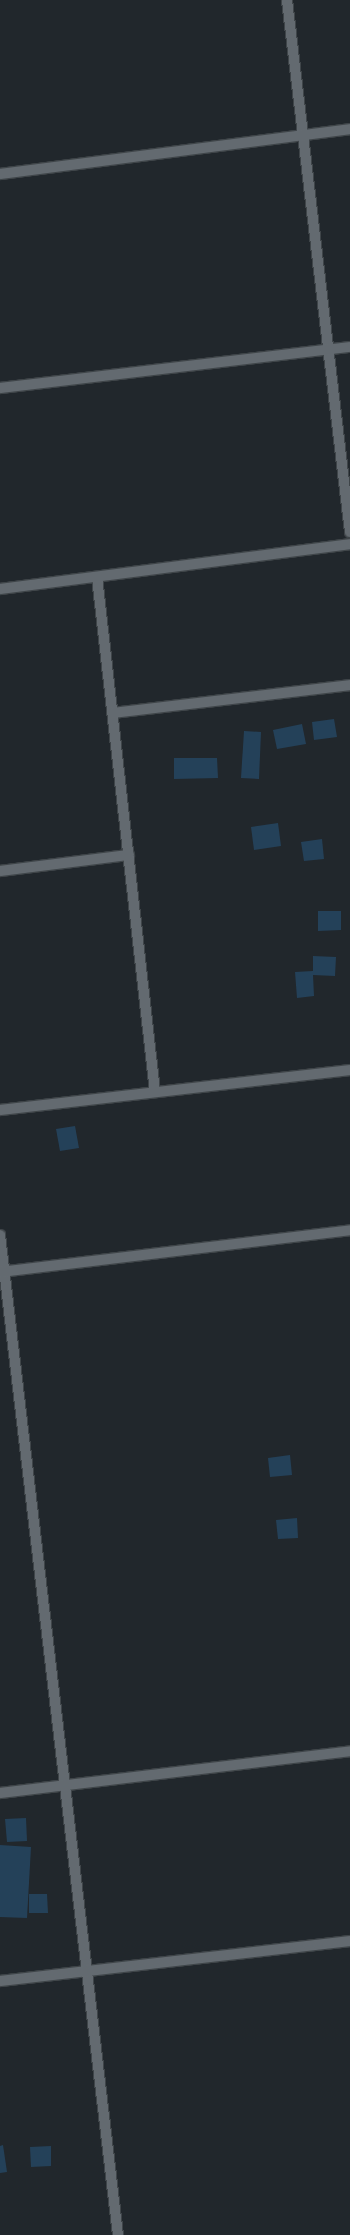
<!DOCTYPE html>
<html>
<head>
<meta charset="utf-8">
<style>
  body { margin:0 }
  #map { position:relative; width:350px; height:2235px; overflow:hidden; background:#21272c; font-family:Inter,sans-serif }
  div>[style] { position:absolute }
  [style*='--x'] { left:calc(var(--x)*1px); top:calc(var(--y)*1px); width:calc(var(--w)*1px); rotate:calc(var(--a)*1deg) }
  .building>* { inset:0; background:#244159 }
  .roads { filter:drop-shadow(1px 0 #3f4549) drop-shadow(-1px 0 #3f4549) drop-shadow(0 1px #3f4549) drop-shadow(0 -1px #3f4549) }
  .street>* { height:10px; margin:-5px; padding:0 5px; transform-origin:5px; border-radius:5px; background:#636a70 }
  span { translate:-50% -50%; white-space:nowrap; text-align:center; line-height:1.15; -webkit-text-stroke:3px #171d22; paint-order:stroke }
</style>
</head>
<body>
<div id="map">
  <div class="building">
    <i style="clip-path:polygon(334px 719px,337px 737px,314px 740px,312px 722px)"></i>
    <i style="clip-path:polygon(302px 724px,306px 744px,277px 749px,273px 730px)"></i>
    <i style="clip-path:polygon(244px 731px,261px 732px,259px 779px,241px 778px)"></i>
    <i style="clip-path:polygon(174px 758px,217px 758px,218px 778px,174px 779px)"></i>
    <i style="clip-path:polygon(278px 823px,281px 846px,254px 850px,251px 827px)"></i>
    <i style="clip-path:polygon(322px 839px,324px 859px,304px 861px,301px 842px)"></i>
    <i style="clip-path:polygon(318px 911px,341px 911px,341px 930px,318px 931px)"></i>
    <i style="clip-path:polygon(313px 956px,336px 957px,335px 976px,313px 975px,314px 996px,297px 998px,295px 972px,313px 971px)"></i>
    <i style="clip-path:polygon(75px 1126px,79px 1148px,60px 1151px,56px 1129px)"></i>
    <i style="clip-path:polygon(290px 1455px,292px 1475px,270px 1477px,268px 1458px)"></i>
    <i style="clip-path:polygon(297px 1518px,298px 1538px,278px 1539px,276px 1520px)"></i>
    <i style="clip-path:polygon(26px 1818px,27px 1841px,7px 1842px,5px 1819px)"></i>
    <i style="clip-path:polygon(0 1845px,31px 1847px,27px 1918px,0 1917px)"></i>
    <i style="clip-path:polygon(29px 1894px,47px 1894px,48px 1913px,29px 1913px)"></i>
    <i style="clip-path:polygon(3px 2145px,7px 2172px,0 2173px,0 2146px)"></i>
    <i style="clip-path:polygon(51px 2146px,51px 2166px,31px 2167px,30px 2147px)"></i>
  </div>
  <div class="roads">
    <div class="street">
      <i style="--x:287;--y:0;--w:536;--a:83.25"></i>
      <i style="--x:0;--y:174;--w:353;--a:-7.3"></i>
      <i style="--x:0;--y:388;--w:352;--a:-6.7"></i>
      <i style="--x:97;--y:577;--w:518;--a:83.57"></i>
      <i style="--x:0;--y:589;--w:353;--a:-7.3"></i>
      <i style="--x:113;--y:713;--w:239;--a:-6.7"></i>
      <i style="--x:0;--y:871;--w:130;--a:-7.1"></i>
      <i style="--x:0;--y:1110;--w:352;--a:-6.5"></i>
      <i style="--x:0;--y:1235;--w:1007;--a:83.27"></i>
      <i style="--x:0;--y:1272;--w:353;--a:-6.8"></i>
      <i style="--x:0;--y:1793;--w:353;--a:-6.8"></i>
      <i style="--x:0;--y:1981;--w:352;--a:-6.5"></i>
    </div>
  </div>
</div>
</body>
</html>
